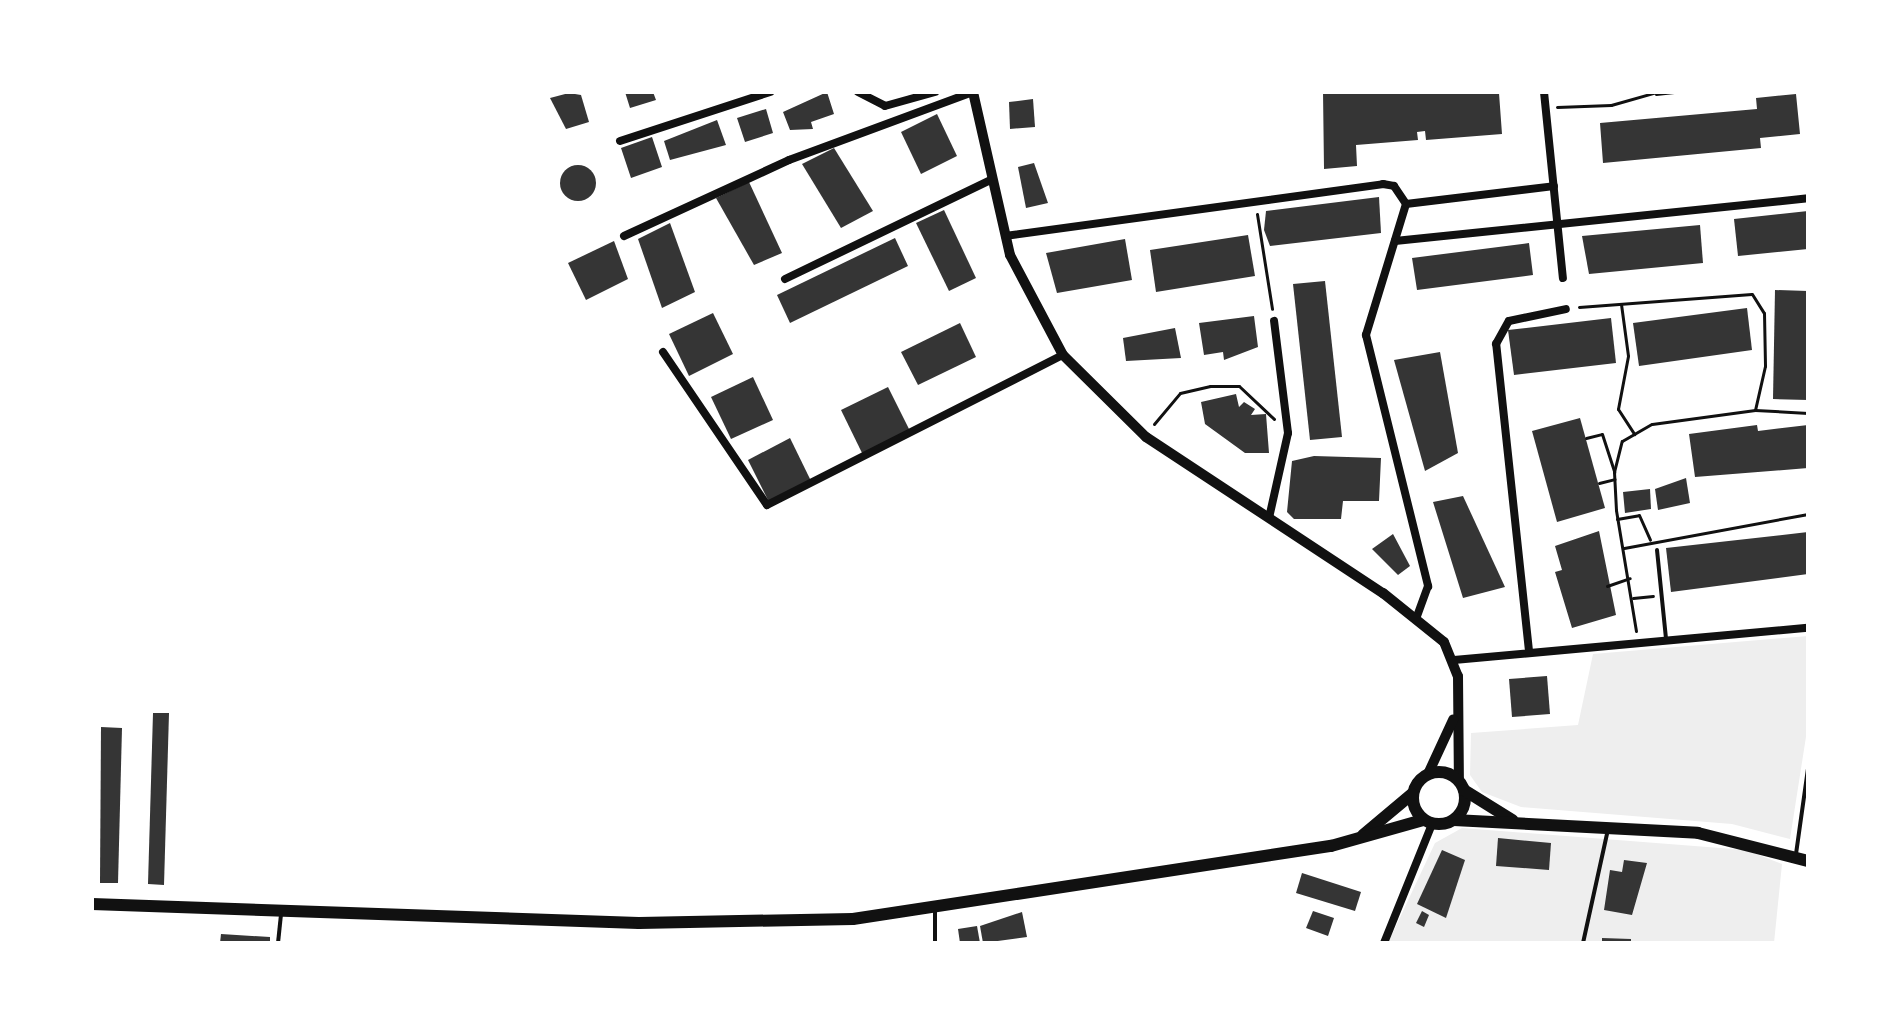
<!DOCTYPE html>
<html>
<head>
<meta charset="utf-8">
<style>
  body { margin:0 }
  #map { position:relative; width:1900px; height:1035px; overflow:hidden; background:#fff; font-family:Mulish,sans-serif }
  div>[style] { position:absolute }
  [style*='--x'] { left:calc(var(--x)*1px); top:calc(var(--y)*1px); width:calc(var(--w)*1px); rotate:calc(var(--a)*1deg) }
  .green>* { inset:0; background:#eee }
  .building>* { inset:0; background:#353535 }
  .round { border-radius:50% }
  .path>* { height:3px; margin:-1.5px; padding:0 1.5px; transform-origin:1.5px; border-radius:1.5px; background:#111 }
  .service>* { height:4px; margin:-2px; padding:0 2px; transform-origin:2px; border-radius:2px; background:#111 }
  .minor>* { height:8px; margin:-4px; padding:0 4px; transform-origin:4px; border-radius:4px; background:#111 }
  .tertiary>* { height:10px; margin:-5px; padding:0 5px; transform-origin:5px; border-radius:5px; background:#111 }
  .secondary>* { height:12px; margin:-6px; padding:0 6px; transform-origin:6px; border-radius:6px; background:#111 }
  .secondary>.ring { margin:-6px; padding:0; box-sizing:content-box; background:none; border:12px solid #111; border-radius:50% }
  span { translate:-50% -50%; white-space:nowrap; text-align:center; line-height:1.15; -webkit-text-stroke:8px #fff; paint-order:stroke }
  .frame { position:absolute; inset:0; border:94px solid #fff; pointer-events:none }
</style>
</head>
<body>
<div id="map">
  <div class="green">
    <i style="clip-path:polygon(1808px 636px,1808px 724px,1790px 839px,1732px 824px,1521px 807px,1482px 792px,1470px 775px,1471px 733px,1578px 725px,1593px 654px)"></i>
    <i style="clip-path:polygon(1462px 828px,1746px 850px,1782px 864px,1774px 943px,1388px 943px,1435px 843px)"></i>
  </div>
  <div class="building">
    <i style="clip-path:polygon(625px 92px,653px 92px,656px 100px,630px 108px)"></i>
    <i style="clip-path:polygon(827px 92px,834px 114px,811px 122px,813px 129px,790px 130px,783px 112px)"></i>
    <i style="clip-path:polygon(1323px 92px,1499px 93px,1502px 134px,1426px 140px,1425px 131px,1417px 132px,1418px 140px,1356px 145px,1357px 166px,1324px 169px)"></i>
    <i style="clip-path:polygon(569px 93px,581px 95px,589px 122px,566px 129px,550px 98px)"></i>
    <i style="clip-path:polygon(1796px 94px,1800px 134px,1760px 138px,1761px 148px,1603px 163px,1600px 123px,1757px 109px,1756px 98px)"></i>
    <i style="clip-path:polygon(1033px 99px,1035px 127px,1010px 129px,1009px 102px)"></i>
    <i style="clip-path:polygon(766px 109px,773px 133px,745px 142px,737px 118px)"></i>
    <i style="clip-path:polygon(937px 114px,957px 156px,921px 174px,901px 132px)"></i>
    <i style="clip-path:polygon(717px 120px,726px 145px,670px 160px,664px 141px)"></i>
    <i style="clip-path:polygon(652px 137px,662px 167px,631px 178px,621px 148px)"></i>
    <i style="clip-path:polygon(834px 148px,873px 211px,841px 228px,802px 164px)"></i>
    <i style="clip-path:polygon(1034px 163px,1048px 203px,1026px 208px,1018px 167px)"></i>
    <i class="round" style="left:560px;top:165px;width:36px;height:36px"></i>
    <i style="clip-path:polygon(749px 182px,782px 253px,754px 265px,716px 198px)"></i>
    <i style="clip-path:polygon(1379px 197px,1381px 233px,1270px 246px,1264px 230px,1266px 211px)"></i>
    <i style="clip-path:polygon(944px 210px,976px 278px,949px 291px,916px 223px)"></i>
    <i style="clip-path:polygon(1808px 211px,1808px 249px,1738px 256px,1734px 219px)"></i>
    <i style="clip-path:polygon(670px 223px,695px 292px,662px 308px,638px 239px)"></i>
    <i style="clip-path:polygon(1700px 225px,1703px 263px,1589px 274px,1582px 236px)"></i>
    <i style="clip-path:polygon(1248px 235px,1255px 276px,1156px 292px,1150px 250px)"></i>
    <i style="clip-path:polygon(895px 238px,908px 266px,790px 323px,777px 295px)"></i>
    <i style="clip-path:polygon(1125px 239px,1132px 280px,1057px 293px,1046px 253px)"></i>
    <i style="clip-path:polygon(614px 241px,628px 279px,586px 300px,568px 263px)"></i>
    <i style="clip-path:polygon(1529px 243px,1533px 275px,1417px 290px,1412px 258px)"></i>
    <i style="clip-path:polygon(1325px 281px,1342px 437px,1310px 440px,1293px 284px)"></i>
    <i style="clip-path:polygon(1775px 290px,1808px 291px,1808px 400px,1773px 399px)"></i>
    <i style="clip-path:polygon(1747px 308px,1752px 350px,1639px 366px,1633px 323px)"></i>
    <i style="clip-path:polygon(713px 313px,733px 354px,689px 376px,669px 334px)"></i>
    <i style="clip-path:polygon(1254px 316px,1258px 347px,1224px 360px,1223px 352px,1204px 355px,1199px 323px)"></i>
    <i style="clip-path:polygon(1611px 318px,1616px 363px,1514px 375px,1508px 330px)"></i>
    <i style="clip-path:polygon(960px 323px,976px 357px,918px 385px,901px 352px)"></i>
    <i style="clip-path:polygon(1175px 328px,1181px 358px,1126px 361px,1123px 338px)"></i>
    <i style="clip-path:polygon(1440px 352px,1458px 453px,1425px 471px,1394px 360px)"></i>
    <i style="clip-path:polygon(753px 377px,773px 420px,731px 439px,711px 397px)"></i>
    <i style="clip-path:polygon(888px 387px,910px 431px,863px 455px,841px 410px)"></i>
    <i style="clip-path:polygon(1236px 394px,1239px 407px,1244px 402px,1255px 409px,1251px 415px,1266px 414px,1269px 453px,1245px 453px,1205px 424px,1201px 402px)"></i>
    <i style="clip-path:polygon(1580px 418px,1605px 508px,1557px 522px,1532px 431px)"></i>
    <i style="clip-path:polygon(1757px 425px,1758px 431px,1808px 425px,1808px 468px,1695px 477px,1689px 434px)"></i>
    <i style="clip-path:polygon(790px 438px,811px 481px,769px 502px,748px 460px)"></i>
    <i style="clip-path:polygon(1314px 456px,1381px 458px,1379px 501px,1343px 501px,1341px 519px,1294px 519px,1287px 512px,1292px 461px)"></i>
    <i style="clip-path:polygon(1686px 478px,1690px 503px,1658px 510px,1655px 489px)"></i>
    <i style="clip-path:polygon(1650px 489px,1651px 509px,1625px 513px,1623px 492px)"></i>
    <i style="clip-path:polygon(1463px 496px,1505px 587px,1463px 598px,1433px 502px)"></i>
    <i style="clip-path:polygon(1599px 531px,1616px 615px,1572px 628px,1555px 572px,1562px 570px,1555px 546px)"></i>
    <i style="clip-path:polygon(1808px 532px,1808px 574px,1671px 592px,1666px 548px)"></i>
    <i style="clip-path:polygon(1393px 534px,1410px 566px,1398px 575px,1372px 549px)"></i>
    <i style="clip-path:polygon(1547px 676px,1550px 714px,1512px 717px,1509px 679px)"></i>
    <i style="clip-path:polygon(153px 713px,169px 713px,164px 885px,148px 884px)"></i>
    <i style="clip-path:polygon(101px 727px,122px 728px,118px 883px,100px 883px)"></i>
    <i style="clip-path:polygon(1498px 838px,1551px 843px,1549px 870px,1496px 866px)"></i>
    <i style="clip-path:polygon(1442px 850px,1465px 860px,1446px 918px,1417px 904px)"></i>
    <i style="clip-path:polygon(1624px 860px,1647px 863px,1632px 915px,1604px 910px,1610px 870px,1622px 872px)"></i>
    <i style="clip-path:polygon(1302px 873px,1361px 892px,1355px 911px,1296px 893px)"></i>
    <i style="clip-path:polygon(1313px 911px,1334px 918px,1328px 936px,1306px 928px)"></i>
    <i style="clip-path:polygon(1422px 911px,1429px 915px,1424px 927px,1416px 923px)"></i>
    <i style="clip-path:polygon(1022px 912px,1027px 937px,983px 943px,980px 926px)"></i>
    <i style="clip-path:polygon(977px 926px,980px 943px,960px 943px,958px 929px)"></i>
    <i style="clip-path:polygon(221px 934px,270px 937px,270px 943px,220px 943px)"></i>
    <i style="clip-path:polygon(1602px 938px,1631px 939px,1631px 943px,1602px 943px)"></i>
  </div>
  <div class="path">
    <i style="--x:1656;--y:94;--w:18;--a:-6"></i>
    <i style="--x:1557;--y:107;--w:54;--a:-2.1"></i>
    <i style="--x:1611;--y:105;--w:48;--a:-15.8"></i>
    <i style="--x:1257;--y:214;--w:96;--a:81"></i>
    <i style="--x:1621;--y:304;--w:52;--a:82.3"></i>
    <i style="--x:1628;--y:356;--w:54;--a:100.7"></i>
    <i style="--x:1618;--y:409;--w:30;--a:57"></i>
    <i style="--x:1579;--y:307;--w:173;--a:-4.3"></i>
    <i style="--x:1752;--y:294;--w:22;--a:58"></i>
    <i style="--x:1764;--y:313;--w:53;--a:88.9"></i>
    <i style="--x:1765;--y:366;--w:45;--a:102.8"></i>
    <i style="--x:1755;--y:410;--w:53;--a:3.2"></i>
    <i style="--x:1154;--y:424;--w:40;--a:-50"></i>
    <i style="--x:1180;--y:393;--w:31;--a:-13"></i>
    <i style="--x:1210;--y:386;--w:29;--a:0"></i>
    <i style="--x:1239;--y:386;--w:48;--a:43.3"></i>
    <i style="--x:1586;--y:438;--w:16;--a:-14"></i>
    <i style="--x:1602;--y:434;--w:40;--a:72"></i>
    <i style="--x:1599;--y:483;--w:16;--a:-14"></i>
    <i style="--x:1617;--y:519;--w:22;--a:-10"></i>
    <i style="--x:1639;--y:515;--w:27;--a:66"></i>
    <i style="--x:1624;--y:548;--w:187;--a:-10.5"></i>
    <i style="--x:1607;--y:586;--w:24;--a:-19"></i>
    <i style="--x:1633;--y:598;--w:20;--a:-6"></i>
    <i style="--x:1636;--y:631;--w:123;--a:-99.4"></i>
    <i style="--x:1616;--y:510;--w:38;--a:-93"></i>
    <i style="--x:1614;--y:472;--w:32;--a:-76"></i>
    <i style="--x:1622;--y:441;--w:34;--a:-30"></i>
    <i style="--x:1652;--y:424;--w:104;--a:-7.7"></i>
  </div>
  <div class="service">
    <i style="--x:1657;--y:550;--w:89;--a:84.2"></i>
    <i style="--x:1796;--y:854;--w:86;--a:-82"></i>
    <i style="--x:935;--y:910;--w:33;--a:90"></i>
    <i style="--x:278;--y:943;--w:29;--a:-84"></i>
    <i style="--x:1583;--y:943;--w:117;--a:-77.6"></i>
  </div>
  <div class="minor">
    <i style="--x:858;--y:92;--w:30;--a:27"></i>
    <i style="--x:885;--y:106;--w:52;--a:-15.6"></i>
    <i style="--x:1544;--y:92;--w:187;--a:84.2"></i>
    <i style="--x:620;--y:141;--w:158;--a:-18.1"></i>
    <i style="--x:1406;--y:204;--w:137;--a:107"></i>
    <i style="--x:1366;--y:335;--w:259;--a:76.1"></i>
    <i style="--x:1428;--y:586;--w:35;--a:110"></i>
    <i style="--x:1406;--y:204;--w:149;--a:-6.9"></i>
    <i style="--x:624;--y:236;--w:182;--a:-24.7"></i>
    <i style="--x:789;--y:160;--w:196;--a:-20.3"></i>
    <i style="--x:1005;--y:236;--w:382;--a:-7.8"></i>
    <i style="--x:1383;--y:184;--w:11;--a:10"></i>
    <i style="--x:1394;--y:186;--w:22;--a:56"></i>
    <i style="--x:1395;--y:241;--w:415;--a:-5.9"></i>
    <i style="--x:785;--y:279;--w:229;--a:-25.7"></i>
    <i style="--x:663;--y:352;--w:185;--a:55.8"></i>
    <i style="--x:767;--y:505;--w:332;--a:-26.9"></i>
    <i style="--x:1269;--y:518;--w:87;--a:-77.4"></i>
    <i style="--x:1288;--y:433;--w:113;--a:-97.1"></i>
    <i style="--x:1529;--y:651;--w:309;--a:-96.1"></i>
    <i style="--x:1496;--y:344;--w:26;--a:-61"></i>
    <i style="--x:1509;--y:321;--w:58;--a:-11.9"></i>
    <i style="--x:1454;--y:660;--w:355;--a:-5.2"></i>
    <i style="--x:1384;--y:943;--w:128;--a:-68"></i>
  </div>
  <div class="tertiary">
    <i style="--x:973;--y:92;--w:167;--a:77.2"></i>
    <i style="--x:1010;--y:255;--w:113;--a:62.1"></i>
    <i style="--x:1063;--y:355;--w:117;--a:44.7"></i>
    <i style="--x:1146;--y:437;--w:284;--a:33.4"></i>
    <i style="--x:1383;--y:593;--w:78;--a:38.8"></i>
    <i style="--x:1444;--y:642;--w:37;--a:68"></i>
    <i style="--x:1458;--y:676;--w:105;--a:89.5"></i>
    <i style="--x:1428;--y:774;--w:60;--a:-65.2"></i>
  </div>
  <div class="secondary">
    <i class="ring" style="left:1413px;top:772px;width:40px;height:40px"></i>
    <i style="--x:1464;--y:790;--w:57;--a:32"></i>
    <i style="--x:1454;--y:820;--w:244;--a:3"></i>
    <i style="--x:1698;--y:833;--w:114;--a:14.3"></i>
    <i style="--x:1363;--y:835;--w:64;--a:-39.9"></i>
    <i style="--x:92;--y:904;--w:547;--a:1.99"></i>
    <i style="--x:639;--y:923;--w:214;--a:-1.1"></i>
    <i style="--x:853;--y:919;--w:484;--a:-8.7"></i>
    <i style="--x:1331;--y:846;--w:96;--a:-15.8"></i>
  </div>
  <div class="frame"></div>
</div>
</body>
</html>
